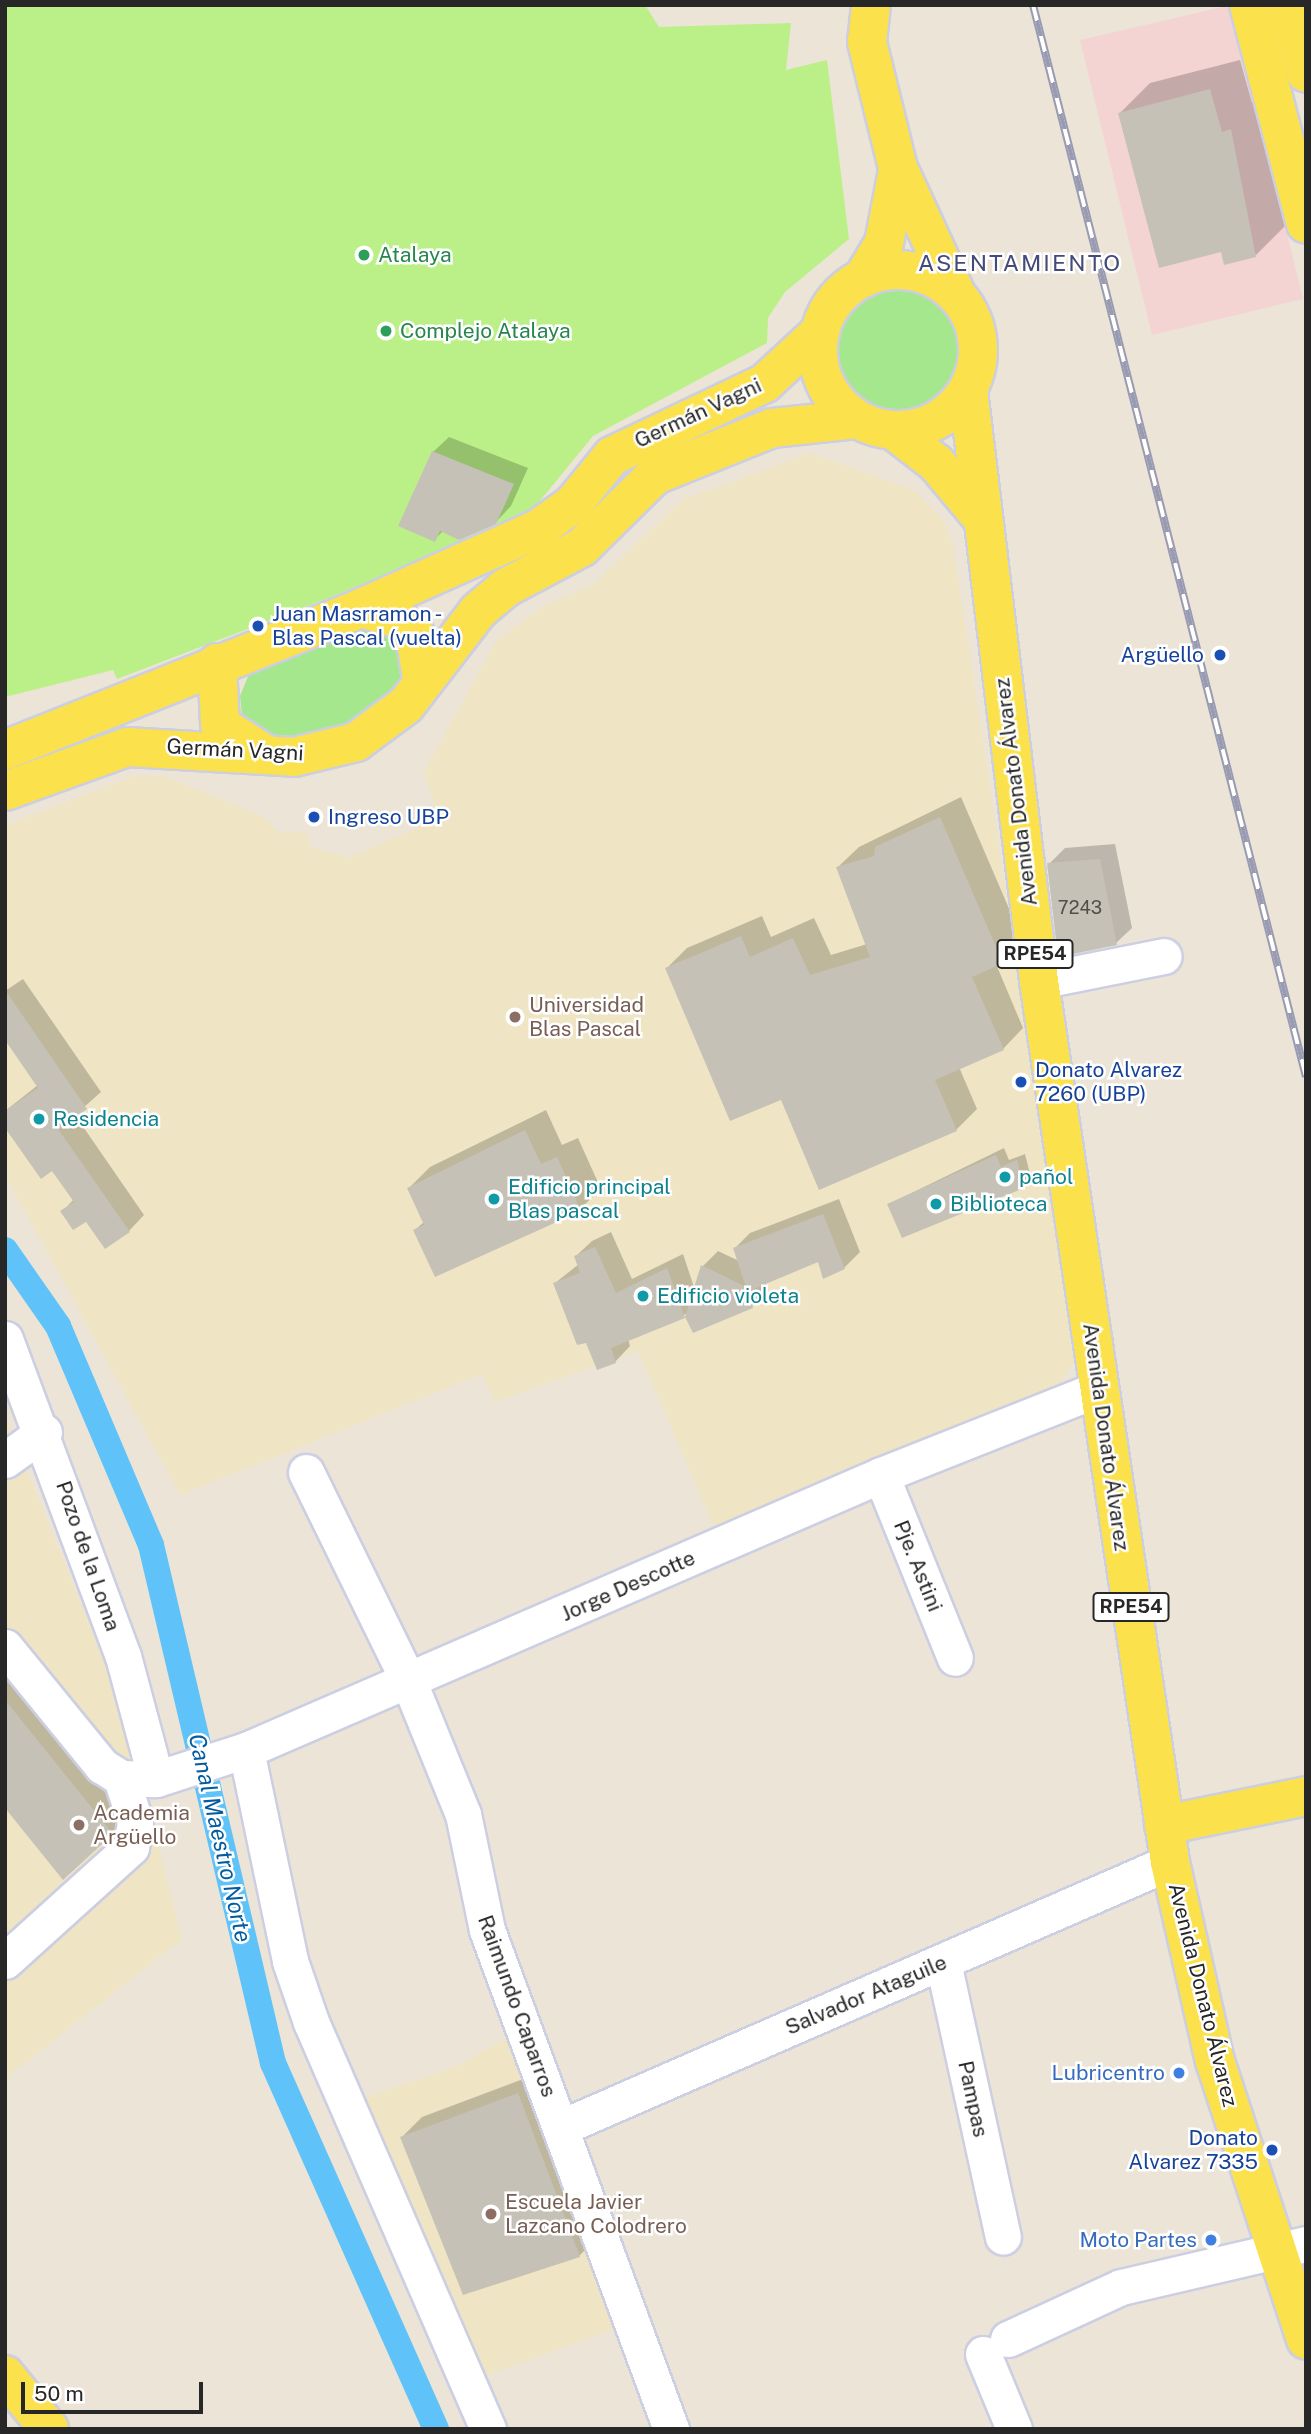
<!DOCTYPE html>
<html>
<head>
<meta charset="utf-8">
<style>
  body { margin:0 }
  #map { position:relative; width:1311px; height:2434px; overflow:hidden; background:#ebe4d7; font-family:"Public Sans",sans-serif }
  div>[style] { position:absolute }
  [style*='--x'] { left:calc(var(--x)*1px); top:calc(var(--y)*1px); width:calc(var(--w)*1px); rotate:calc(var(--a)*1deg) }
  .education>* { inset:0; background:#efe5c4 }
  .medical>* { inset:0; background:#f4d4d2 }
  .green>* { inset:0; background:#a4e78d }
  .round { border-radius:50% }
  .pitch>* { inset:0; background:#bbf088 }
  .shadow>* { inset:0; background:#0003 }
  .canal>* { height:26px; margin:-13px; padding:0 13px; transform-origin:13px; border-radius:13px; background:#5fc2f8 }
  .building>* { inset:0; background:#c6c1b7 }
  .roads { filter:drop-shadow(2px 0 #cccee2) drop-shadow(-2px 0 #cccee2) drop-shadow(0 2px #cccee2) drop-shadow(0 -2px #cccee2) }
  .minor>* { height:35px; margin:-17.5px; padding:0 17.5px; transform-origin:17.5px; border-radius:17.5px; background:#fff }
  .major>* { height:38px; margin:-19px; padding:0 19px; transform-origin:19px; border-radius:19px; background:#fbe14b }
  .major>.ring { margin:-19px; padding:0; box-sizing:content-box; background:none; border:38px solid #fbe14b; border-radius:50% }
  .rail>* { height:8px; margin-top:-4px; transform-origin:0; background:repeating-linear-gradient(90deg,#fff 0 16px,#999bb3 0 32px); box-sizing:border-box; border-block:2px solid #999bb3 }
  .dots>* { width:19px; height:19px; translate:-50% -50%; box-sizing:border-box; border:4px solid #fff; border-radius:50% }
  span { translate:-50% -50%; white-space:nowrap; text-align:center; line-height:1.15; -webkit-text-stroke:5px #fff; paint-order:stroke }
  .number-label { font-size:18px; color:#4f4e4b }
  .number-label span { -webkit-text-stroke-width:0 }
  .shield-label span { padding:2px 5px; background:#fff; border:2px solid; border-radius:5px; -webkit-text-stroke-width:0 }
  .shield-label { font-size:19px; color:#272727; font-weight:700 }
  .leisure-label { font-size:21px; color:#27864d }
  .left { translate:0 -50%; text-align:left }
  .street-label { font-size:21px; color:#272727 }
  .transit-label { font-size:21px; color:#164399 }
  .right { translate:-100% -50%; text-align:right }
  .education-label { font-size:21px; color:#785e54 }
  .culture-label { font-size:21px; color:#0d838f }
  .shop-label { font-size:21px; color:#366cbe }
  .neighbourhood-label { font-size:23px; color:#444a7a; letter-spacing:2px }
  .water-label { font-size:23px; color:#035c9f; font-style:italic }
  .frame { position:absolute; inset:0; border:7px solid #272727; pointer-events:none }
  .scale { position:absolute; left:21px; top:2382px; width:182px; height:32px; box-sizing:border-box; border:4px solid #272727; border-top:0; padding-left:9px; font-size:21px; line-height:24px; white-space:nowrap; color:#272727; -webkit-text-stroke:5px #fff; paint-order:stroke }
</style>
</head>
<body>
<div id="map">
  <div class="education">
    <i style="clip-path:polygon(810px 453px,914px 490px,943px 519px,953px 545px,1077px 1357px,1057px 1388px,715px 1529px,638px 1351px,495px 1402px,482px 1374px,180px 1495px,5px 1175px,5px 826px,130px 777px,164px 776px,262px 816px,281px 833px,305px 832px,311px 847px,348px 858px,439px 818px,424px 772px,496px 641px,545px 605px,594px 584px,682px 500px)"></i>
    <i style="clip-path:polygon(5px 1416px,124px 1711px,182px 1939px,5px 2079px)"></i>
    <i style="clip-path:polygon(517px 2032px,614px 2329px,477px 2379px,356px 2100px,456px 2067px)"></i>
  </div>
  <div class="medical">
    <i style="clip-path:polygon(1231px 5px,1303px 299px,1152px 335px,1080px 40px)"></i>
  </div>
  <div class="green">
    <i class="round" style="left:830px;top:280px;width:138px;height:138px"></i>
    <i style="clip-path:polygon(380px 617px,416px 657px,386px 712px,287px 748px,243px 723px,240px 696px,252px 667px)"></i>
  </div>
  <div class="pitch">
    <i style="clip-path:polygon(5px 5px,645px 5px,659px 27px,791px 23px,786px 70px,827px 60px,849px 239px,785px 292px,768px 318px,767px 343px,593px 436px,521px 524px,117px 679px,113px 670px,5px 697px)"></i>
  </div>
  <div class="shadow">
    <i style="clip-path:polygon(1240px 60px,1252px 103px,1261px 100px,1286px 225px,1256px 255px,1222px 250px,1120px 113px,1150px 83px)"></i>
    <i style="clip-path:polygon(449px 437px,528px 468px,511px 506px,495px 523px,443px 531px,434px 540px,433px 452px)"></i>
    <i style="clip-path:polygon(961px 797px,1023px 941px,996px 964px,1023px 1028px,1003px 1049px,959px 1067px,977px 1109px,956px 1130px,667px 968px,687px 948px,762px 916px,771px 937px,814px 918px,831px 955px,867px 944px,838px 867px,859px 847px)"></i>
    <i style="clip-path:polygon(1115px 844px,1132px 928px,1116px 943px,1049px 864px,1065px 848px)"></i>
    <i style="clip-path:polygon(23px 979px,101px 1092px,75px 1115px,144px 1215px,129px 1231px,63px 1211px,74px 1199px,5px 1111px,38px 1085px,5px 991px)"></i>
    <i style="clip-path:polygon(546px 1110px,562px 1145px,578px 1138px,601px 1189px,580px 1209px,436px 1274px,415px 1230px,425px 1221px,409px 1188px,430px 1167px)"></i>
    <i style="clip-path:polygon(1004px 1148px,1009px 1160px,1025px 1154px,1031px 1178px,1023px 1186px,889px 1204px)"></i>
    <i style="clip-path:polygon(839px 1199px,860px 1252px,844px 1268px,819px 1259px,766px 1282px,767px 1290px,752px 1306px,693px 1331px,686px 1314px,628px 1339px,630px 1346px,615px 1362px,587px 1341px,555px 1283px,579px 1264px,576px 1256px,592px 1241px,611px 1232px,632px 1279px,683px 1254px,695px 1290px,703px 1266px,718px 1251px,739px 1261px,735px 1248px,750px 1233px)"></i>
    <i style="clip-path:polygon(5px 1665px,127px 1819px,111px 1836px,5px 1805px)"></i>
    <i style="clip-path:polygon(539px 2073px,600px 2235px,579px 2256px,402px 2137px,422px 2117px)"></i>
  </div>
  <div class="canal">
    <i style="--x:5;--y:1250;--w:93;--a:55.1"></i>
    <i style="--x:58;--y:1326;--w:238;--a:67"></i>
    <i style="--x:151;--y:1545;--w:532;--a:76.75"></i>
    <i style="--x:273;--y:2063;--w:401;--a:66"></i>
  </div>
  <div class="building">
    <i style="clip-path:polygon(1210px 89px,1222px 132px,1231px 129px,1256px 257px,1224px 265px,1221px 252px,1159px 268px,1118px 113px)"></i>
    <i style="clip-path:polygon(432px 451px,514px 484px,496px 524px,459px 540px,440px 531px,435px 542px,398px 526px)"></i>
    <i style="clip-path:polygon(940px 817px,1003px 963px,972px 977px,1004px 1050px,935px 1080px,957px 1131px,819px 1190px,781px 1100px,730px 1121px,665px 968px,741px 936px,750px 957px,793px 938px,810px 975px,870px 957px,836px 867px,874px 856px,875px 847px)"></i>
    <i style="clip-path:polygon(1100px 859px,1117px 945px,1058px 957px,1047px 863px)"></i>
    <i style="clip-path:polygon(5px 990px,87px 1109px,58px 1129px,130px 1232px,105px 1249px,86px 1222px,73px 1230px,60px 1211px,74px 1202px,52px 1171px,41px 1179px,5px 1128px,5px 1111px,38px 1088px,5px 1040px)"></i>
    <i style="clip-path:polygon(525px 1130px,541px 1164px,557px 1157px,581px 1211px,435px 1277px,413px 1230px,424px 1225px,407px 1188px)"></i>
    <i style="clip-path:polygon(996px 1155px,1001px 1167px,1017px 1160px,1024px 1188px,902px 1238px,887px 1204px)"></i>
    <i style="clip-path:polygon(823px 1214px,845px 1269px,823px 1279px,818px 1262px,749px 1291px,753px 1308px,693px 1333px,685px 1317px,701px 1265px,746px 1287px,733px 1248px)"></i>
    <i style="clip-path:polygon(595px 1247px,616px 1293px,667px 1268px,685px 1318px,611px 1348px,616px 1363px,597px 1370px,586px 1343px,577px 1345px,553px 1283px,580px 1273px,574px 1256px)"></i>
    <i style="clip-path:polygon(5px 1700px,113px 1834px,63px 1880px,5px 1808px)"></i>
    <i style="clip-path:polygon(518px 2093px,580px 2257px,463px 2295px,400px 2137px)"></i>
  </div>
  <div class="roads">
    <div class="minor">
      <i style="--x:1039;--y:981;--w:127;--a:-11.3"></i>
      <i style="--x:5;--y:1339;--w:338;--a:69.6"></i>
      <i style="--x:123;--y:1656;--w:127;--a:75"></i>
      <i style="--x:5;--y:1460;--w:48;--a:-35.7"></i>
      <i style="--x:306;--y:1472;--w:234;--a:63.9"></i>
      <i style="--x:409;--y:1682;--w:143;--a:67.8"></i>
      <i style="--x:463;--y:1814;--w:118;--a:78.3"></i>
      <i style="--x:487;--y:1930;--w:532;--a:69.76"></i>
      <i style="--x:881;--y:1475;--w:197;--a:68"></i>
      <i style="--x:5;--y:1647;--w:154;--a:50.8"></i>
      <i style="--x:102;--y:1766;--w:22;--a:32"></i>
      <i style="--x:121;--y:1778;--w:35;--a:2"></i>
      <i style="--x:156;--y:1779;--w:95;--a:-17.9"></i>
      <i style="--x:246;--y:1750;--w:692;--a:-23.42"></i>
      <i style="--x:881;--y:1475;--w:233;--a:-21.6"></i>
      <i style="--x:246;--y:1750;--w:216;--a:78.2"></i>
      <i style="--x:290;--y:1961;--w:65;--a:71"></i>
      <i style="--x:311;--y:2022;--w:444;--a:66.5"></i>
      <i style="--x:5;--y:1961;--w:170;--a:-42.1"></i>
      <i style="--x:131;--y:1847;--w:26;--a:-81"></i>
      <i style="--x:135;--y:1821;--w:45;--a:-108"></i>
      <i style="--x:943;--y:1962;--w:281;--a:77.7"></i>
      <i style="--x:562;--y:2127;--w:663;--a:-23.55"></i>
      <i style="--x:1008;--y:2339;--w:124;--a:-24.7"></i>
      <i style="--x:1121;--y:2287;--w:190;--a:-13.1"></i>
      <i style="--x:983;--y:2354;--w:81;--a:67.5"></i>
    </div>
    <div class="major">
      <i style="--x:871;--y:5;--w:37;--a:96"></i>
      <i style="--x:867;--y:42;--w:130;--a:76.2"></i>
      <i style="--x:898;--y:168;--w:139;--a:65.3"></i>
      <i style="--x:1249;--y:5;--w:226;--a:75.4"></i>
      <i style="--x:1288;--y:5;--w:70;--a:75.2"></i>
      <i class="ring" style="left:818px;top:270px;width:122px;height:122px"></i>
      <i style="--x:863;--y:278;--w:41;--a:-59"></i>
      <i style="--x:884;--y:243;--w:74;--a:-79.1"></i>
      <i style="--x:968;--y:390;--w:595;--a:83.15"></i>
      <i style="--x:1039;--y:981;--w:891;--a:81.54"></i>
      <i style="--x:1170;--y:1862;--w:204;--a:77.3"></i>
      <i style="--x:1215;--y:2061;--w:293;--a:71.9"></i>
      <i style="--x:893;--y:430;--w:54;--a:37.5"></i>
      <i style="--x:936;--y:463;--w:72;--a:50.1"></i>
      <i style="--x:361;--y:608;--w:37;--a:16"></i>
      <i style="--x:397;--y:618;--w:24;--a:42"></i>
      <i style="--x:415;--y:634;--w:46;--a:81.2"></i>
      <i style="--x:217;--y:663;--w:62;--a:87.2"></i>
      <i style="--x:220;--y:725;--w:50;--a:32.7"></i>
      <i style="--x:5;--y:750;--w:383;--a:-21.7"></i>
      <i style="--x:361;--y:608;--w:194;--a:-24.1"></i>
      <i style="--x:538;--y:529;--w:43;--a:-35.5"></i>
      <i style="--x:573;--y:504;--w:62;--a:-50.9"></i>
      <i style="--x:612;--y:456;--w:170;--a:-25.5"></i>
      <i style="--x:765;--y:383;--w:75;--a:-42.8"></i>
      <i style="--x:5;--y:791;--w:130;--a:-19.8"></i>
      <i style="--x:127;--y:747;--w:167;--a:3.4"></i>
      <i style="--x:294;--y:757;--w:64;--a:-13.6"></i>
      <i style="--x:356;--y:742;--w:62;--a:-36.5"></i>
      <i style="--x:406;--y:705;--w:118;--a:-52.5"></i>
      <i style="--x:478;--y:611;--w:35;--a:-40"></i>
      <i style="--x:505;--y:588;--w:87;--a:-28"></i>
      <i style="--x:582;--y:547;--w:103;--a:-44.6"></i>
      <i style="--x:655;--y:475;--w:126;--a:-21.9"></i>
      <i style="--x:772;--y:428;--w:85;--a:-6"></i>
      <i style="--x:1164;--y:1825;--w:145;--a:-11.5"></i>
      <i style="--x:5;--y:2375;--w:70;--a:50.8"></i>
    </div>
  </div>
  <div class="rail">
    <i style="--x:1033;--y:5;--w:1106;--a:75.71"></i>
  </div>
  <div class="dots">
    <i style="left:364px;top:255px;background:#2e9e5b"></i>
    <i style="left:386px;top:331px;background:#2e9e5b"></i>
    <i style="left:258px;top:626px;background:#1a4fb4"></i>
    <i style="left:1220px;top:655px;background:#1a4fb4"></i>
    <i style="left:314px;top:817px;background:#1a4fb4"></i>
    <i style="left:515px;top:1017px;background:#8d6e63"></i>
    <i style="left:1021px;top:1082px;background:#1a4fb4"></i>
    <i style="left:39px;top:1119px;background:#0f9aa8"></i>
    <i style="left:1005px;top:1177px;background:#0f9aa8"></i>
    <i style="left:494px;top:1199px;background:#0f9aa8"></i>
    <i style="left:936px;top:1204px;background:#0f9aa8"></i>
    <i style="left:643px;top:1296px;background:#0f9aa8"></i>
    <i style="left:79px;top:1825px;background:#8d6e63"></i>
    <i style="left:1179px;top:2073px;background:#3f7fe0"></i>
    <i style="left:1272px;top:2150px;background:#1a4fb4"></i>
    <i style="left:491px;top:2214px;background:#8d6e63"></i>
    <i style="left:1211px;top:2240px;background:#3f7fe0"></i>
  </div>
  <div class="number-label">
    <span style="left:1080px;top:908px">7243</span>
  </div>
  <div class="shield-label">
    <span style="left:1035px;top:954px">RPE54</span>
    <span style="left:1131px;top:1607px">RPE54</span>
  </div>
  <div class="leisure-label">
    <span class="left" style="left:378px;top:255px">Atalaya</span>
    <span class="left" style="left:400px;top:331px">Complejo Atalaya</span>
  </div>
  <div class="street-label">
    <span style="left:698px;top:413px;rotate:-25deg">Germán Vagni</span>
    <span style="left:235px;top:750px;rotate:3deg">Germán Vagni</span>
    <span style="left:1016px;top:792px;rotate:-97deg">Avenida Donato Álvarez</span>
    <span style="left:1106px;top:1437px;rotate:82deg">Avenida Donato Álvarez</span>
    <span style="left:88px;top:1556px;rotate:71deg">Pozo de la Loma</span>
    <span style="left:918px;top:1566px;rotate:68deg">Pje. Astini</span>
    <span style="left:628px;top:1586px;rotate:-24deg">Jorge Descotte</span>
    <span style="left:866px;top:1995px;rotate:-23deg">Salvador Ataguile</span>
    <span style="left:1203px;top:1995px;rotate:76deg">Avenida Donato Álvarez</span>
    <span style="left:517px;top:2006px;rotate:70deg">Raimundo Caparros</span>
    <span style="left:973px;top:2099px;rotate:78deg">Pampas</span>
  </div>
  <div class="transit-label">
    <span class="left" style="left:272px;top:626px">Juan Masrramon -<br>Blas Pascal (vuelta)</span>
    <span class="right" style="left:1204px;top:655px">Argüello</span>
    <span class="left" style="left:328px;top:817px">Ingreso UBP</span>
    <span class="left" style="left:1035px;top:1082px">Donato Alvarez<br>7260 (UBP)</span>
    <span class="right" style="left:1258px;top:2150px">Donato<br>Alvarez 7335</span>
  </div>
  <div class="education-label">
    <span class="left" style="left:529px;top:1017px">Universidad<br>Blas Pascal</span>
    <span class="left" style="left:93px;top:1825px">Academia<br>Argüello</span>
    <span class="left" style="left:505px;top:2214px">Escuela Javier<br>Lazcano Colodrero</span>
  </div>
  <div class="culture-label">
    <span class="left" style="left:53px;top:1119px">Residencia</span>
    <span class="left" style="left:1019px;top:1177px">pañol</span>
    <span class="left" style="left:508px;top:1199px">Edificio principal<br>Blas pascal</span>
    <span class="left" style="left:950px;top:1204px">Biblioteca</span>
    <span class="left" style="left:657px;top:1296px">Edificio violeta</span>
  </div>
  <div class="shop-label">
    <span class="right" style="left:1165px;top:2073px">Lubricentro</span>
    <span class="right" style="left:1197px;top:2240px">Moto Partes</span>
  </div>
  <div class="neighbourhood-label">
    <span style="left:1020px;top:263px">ASENTAMIENTO</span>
  </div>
  <div class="water-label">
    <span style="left:220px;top:1838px;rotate:77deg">Canal Maestro Norte</span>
  </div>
  <div class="frame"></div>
  <div class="scale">50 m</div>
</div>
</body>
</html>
